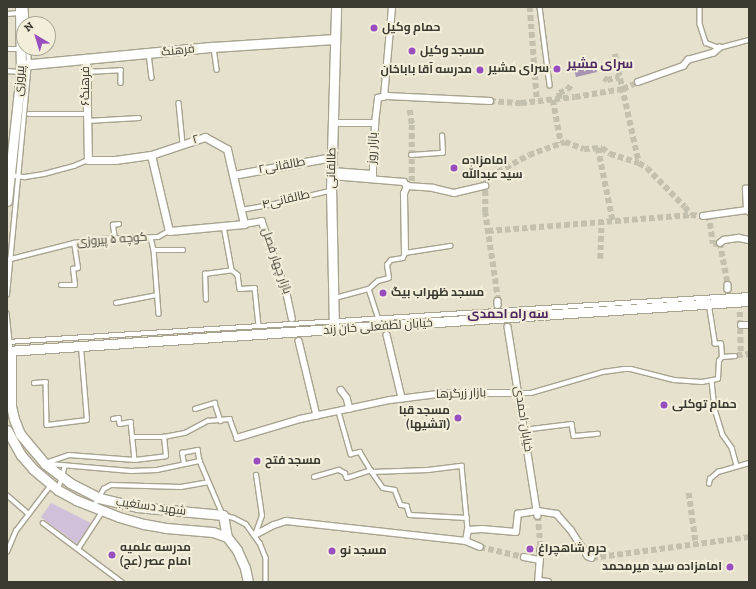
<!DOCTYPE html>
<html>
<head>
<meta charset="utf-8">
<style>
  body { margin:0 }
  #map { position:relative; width:756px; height:589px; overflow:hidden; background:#e5e1cc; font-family:"Zilla Slab",Cairo,serif }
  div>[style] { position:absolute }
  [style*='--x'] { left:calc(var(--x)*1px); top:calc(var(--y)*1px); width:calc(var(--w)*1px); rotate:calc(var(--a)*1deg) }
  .green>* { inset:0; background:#d0c0da }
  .water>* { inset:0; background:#a694b2 }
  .pedestrian-tunnel>* { height:5.5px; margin-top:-2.75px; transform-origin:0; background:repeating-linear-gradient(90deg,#c3c0ad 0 5.5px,transparent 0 8.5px) }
  .roads { filter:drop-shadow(1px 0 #a7a38f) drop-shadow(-1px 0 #a7a38f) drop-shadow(0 1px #a7a38f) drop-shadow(0 -1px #a7a38f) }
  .service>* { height:3.5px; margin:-1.75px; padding:0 1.75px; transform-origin:1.75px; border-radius:1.75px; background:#fff }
  .pedestrian>* { height:5.5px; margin:-2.75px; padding:0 2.75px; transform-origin:2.75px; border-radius:2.75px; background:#fff }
  .minor>* { height:7px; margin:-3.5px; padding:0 3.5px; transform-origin:3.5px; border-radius:3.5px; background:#fff }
  .tertiary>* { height:9px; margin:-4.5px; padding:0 4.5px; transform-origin:4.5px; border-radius:4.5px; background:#fff }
  .dots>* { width:11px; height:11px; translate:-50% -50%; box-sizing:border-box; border:2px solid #f3eed9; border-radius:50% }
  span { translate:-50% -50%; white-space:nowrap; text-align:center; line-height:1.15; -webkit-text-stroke:4px #f3eed9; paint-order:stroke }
  .poi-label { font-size:12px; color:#3c3b32; font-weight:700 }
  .left { translate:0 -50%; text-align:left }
  .right { translate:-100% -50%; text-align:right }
  .street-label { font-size:12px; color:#3c3b32 }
  .neighbourhood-label { font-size:13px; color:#4e2a61; font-weight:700 }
  .frame { position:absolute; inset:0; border:8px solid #3c3b32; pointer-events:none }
  .north { position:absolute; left:16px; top:16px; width:40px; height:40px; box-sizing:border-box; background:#f3eed9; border:1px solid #aaa696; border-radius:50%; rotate:322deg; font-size:11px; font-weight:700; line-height:16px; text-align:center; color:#3c3b32 }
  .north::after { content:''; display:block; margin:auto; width:14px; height:18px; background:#994ec0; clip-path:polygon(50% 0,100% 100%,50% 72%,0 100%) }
</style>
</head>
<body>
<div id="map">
  <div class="green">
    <i style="clip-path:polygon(51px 503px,91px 523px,77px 544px,41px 517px)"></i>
  </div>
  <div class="water">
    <i style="clip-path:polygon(594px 61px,597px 72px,576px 77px,573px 65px)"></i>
  </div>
  <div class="pedestrian-tunnel">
    <i style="--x:530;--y:7;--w:94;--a:85.7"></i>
    <i style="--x:615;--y:54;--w:112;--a:77.6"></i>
    <i style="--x:604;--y:78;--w:4;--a:34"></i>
    <i style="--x:607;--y:80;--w:13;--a:-13"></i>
    <i style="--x:559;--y:99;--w:6;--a:-90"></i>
    <i style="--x:559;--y:93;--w:9;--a:-21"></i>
    <i style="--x:567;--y:90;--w:6;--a:-51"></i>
    <i style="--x:553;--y:100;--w:44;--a:79.5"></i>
    <i style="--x:490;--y:101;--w:31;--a:4"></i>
    <i style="--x:521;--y:103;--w:54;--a:-6.3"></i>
    <i style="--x:575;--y:97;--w:49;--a:-9.5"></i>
    <i style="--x:623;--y:89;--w:17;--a:-25"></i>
    <i style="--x:410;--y:110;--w:15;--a:82"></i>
    <i style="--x:412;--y:125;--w:62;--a:90"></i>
    <i style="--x:598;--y:148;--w:76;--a:78.5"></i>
    <i style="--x:709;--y:215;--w:29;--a:82"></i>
    <i style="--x:713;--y:244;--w:7;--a:-8"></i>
    <i style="--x:720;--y:243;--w:43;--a:79.2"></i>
    <i style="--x:488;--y:231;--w:204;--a:-4.5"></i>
    <i style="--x:691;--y:215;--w:12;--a:5"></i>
    <i style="--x:600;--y:259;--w:36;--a:-88"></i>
    <i style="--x:498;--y:301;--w:89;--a:-98.4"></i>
    <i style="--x:485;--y:213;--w:27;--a:-90"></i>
    <i style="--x:485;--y:186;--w:6;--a:-108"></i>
    <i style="--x:483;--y:180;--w:52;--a:-28.5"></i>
    <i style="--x:529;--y:155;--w:38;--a:-20"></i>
    <i style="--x:565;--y:142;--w:20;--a:20"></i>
    <i style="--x:584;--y:149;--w:18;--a:-3"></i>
    <i style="--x:602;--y:148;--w:10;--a:37"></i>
    <i style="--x:610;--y:154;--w:30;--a:17"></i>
    <i style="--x:639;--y:163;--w:9;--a:32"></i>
    <i style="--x:647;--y:168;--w:54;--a:45.7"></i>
    <i style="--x:685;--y:207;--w:10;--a:53"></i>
    <i style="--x:740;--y:312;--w:42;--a:88.6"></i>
    <i style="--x:737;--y:355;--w:12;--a:-5"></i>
    <i style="--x:689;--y:493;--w:52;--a:82.3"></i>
    <i style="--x:538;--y:516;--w:33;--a:85"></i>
    <i style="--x:480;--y:547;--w:45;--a:12.8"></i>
    <i style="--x:592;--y:558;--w:158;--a:-7.6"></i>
  </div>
  <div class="roads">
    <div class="service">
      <i style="--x:26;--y:7;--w:17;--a:87"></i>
      <i style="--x:540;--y:7;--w:79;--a:82.7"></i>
      <i style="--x:700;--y:7;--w:17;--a:90"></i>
      <i style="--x:700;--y:24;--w:20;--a:72"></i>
      <i style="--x:706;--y:43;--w:14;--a:21"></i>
      <i style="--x:719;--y:48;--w:31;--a:-15"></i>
      <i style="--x:7;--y:14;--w:12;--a:-5"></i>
      <i style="--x:214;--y:48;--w:22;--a:82"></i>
      <i style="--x:7;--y:49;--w:13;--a:0"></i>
      <i style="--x:149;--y:54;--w:24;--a:83"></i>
      <i style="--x:7;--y:71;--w:13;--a:4"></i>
      <i style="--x:86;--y:72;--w:35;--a:-3"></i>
      <i style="--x:121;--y:70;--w:13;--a:90"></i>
      <i style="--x:179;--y:103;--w:41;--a:84.4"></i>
      <i style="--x:29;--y:114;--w:57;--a:0"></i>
      <i style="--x:87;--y:121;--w:52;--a:-3.3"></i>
      <i style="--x:411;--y:155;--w:32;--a:-4"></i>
      <i style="--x:443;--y:153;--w:17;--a:-93"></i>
      <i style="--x:10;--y:175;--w:15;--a:8"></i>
      <i style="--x:25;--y:177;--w:19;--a:-9"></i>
      <i style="--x:44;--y:174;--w:31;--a:-15"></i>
      <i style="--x:74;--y:166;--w:15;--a:-23"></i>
      <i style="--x:241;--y:210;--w:29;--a:-10"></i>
      <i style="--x:270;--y:205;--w:61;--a:-13.3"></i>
      <i style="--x:224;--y:226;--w:45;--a:79.7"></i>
      <i style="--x:232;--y:270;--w:8;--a:40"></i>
      <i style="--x:238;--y:275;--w:14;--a:82"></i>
      <i style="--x:240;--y:289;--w:15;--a:-4"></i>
      <i style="--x:255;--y:288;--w:38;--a:84"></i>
      <i style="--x:151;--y:238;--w:12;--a:76"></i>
      <i style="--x:154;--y:250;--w:64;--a:85.5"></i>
      <i style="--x:115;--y:240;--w:15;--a:-98"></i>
      <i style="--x:113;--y:225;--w:6;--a:-9"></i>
      <i style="--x:154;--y:250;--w:29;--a:0"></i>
      <i style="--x:7;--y:260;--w:69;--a:-14.2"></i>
      <i style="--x:74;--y:243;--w:27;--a:-8"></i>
      <i style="--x:101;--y:239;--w:57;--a:-2"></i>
      <i style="--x:158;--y:237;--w:13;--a:-29"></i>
      <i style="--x:61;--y:285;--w:14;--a:0"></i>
      <i style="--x:75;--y:285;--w:16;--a:-97"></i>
      <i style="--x:73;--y:269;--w:5;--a:-11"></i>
      <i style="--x:78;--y:268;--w:25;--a:-99"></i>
      <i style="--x:369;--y:289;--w:12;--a:-42"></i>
      <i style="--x:378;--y:281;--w:11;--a:-15"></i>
      <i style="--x:389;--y:278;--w:13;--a:-99"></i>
      <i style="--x:387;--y:265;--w:6;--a:-51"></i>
      <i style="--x:391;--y:260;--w:12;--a:-9"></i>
      <i style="--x:403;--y:258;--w:5;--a:-68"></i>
      <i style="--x:405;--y:253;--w:46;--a:-8.8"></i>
      <i style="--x:369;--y:289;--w:33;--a:72"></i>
      <i style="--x:7;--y:295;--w:232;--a:-84.6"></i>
      <i style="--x:29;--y:64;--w:16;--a:-94"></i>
      <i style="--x:335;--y:298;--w:35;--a:-15"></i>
      <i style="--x:206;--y:300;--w:26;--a:-92"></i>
      <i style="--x:205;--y:274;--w:27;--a:-8"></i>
      <i style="--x:116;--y:303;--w:42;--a:-11"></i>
      <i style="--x:7;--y:313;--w:37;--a:84"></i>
      <i style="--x:7;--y:342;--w:743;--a:-3.62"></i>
      <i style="--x:722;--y:357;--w:13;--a:-4"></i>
      <i style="--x:712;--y:381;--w:28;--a:84"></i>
      <i style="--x:715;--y:409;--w:27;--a:73"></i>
      <i style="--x:723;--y:435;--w:16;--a:55"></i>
      <i style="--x:732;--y:448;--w:18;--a:74"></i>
      <i style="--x:34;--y:383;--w:12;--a:-5"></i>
      <i style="--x:46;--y:382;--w:43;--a:88.7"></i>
      <i style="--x:47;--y:425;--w:40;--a:-7.1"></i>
      <i style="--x:87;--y:420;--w:73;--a:-94.7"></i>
      <i style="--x:519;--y:393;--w:12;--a:0"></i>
      <i style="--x:531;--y:393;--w:75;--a:-16.3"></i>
      <i style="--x:603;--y:372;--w:21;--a:-8"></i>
      <i style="--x:624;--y:369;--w:7;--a:0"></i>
      <i style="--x:631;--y:369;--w:44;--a:14.3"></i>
      <i style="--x:674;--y:380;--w:28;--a:4"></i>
      <i style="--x:702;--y:382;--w:16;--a:-11"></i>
      <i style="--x:718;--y:379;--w:18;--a:-87"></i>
      <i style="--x:719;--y:361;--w:5;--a:-53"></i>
      <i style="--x:722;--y:357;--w:13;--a:-94"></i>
      <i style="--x:721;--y:344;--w:6;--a:180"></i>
      <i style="--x:715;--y:344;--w:39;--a:-99"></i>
      <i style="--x:195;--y:409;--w:21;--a:-17"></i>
      <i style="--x:215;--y:403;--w:19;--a:72"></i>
      <i style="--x:339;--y:412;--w:44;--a:74.1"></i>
      <i style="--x:351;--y:454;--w:9;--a:-13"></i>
      <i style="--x:360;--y:452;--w:23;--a:59"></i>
      <i style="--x:372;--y:472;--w:56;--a:-2"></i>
      <i style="--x:428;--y:470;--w:34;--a:-7"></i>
      <i style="--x:462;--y:466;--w:64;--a:84.6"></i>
      <i style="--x:113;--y:419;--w:6;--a:-9"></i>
      <i style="--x:119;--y:418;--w:6;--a:81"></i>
      <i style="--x:120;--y:424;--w:11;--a:-10"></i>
      <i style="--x:131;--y:422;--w:38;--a:84"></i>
      <i style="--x:523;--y:430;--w:49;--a:-7"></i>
      <i style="--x:572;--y:424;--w:12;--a:81"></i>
      <i style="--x:574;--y:436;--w:24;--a:-5"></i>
      <i style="--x:134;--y:437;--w:30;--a:0"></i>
      <i style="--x:46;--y:463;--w:24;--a:-19"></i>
      <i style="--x:69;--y:455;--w:66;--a:4.3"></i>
      <i style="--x:135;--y:460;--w:31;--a:-7"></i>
      <i style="--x:166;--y:456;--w:19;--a:-96"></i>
      <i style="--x:164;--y:437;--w:21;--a:-11"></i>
      <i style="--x:185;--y:433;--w:26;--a:-28"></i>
      <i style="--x:208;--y:421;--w:22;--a:-5"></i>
      <i style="--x:230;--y:419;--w:20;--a:70"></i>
      <i style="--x:50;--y:464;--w:81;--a:4.9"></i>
      <i style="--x:131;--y:471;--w:26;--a:-2"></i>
      <i style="--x:157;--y:470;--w:44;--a:-11.8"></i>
      <i style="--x:200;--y:461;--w:59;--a:66.9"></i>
      <i style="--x:223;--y:515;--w:11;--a:15"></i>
      <i style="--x:234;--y:518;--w:13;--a:27"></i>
      <i style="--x:246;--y:524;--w:24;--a:54"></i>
      <i style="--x:260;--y:543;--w:16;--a:68"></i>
      <i style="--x:266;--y:558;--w:24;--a:90"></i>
      <i style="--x:184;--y:464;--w:11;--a:-100"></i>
      <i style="--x:182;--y:453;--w:16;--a:-11"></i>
      <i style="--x:198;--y:450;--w:11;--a:80"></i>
      <i style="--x:372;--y:472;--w:19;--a:55"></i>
      <i style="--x:383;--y:488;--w:12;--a:9"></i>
      <i style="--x:395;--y:490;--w:16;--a:68"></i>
      <i style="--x:401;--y:505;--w:6;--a:9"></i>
      <i style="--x:407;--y:506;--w:9;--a:72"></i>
      <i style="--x:410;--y:515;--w:57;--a:3"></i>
      <i style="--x:314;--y:477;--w:26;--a:-16"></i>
      <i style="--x:339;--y:470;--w:7;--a:27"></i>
      <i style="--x:345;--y:473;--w:5;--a:68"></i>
      <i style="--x:347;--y:478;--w:25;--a:-18"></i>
      <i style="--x:709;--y:484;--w:5;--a:-79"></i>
      <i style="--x:710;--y:479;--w:11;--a:-41"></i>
      <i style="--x:718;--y:472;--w:32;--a:-16"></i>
      <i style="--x:58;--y:490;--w:25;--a:-74"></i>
      <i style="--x:7;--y:495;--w:29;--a:41"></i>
      <i style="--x:94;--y:506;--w:20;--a:-60"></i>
      <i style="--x:104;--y:489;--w:8;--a:-30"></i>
      <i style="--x:111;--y:485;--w:70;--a:1.6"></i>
      <i style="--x:181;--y:487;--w:27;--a:-10"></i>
      <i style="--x:43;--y:523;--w:99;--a:36.8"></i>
      <i style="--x:255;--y:535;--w:20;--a:-70"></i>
      <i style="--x:262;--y:516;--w:41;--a:-98.3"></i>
      <i style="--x:78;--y:549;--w:44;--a:-57"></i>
      <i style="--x:7;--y:552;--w:23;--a:-67"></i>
      <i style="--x:16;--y:531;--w:58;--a:-52.7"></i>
    </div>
    <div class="pedestrian">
      <i style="--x:638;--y:82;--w:48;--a:-19.6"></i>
      <i style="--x:683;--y:66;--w:8;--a:-50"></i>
      <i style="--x:688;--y:60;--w:26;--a:-16"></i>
      <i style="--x:713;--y:53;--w:8;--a:-40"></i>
      <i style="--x:384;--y:97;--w:90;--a:-84.9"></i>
      <i style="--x:333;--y:123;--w:42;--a:0"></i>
      <i style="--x:375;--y:123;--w:25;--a:-83"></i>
      <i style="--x:378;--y:98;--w:9;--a:-13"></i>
      <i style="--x:387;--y:96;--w:103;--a:2.8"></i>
      <i style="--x:332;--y:171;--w:40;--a:4.3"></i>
      <i style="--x:332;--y:176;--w:72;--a:4.8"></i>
      <i style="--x:404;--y:182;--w:5;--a:53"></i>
      <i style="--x:373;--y:178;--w:23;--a:-90"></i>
      <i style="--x:373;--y:155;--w:32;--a:-86"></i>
      <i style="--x:749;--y:212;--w:3;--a:-135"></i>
      <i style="--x:747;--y:210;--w:21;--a:-93"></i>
      <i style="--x:746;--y:189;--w:3;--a:0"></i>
      <i style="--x:703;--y:216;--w:44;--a:-7.8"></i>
      <i style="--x:244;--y:224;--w:18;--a:-9"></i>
      <i style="--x:262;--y:221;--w:77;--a:71.1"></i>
      <i style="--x:287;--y:294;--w:25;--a:78"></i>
      <i style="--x:720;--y:243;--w:5;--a:-37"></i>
      <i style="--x:724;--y:240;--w:15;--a:-8"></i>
      <i style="--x:739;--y:238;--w:10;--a:11"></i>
      <i style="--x:405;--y:253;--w:59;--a:-91"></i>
      <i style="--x:404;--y:194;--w:9;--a:-69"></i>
      <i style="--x:407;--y:186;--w:26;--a:4"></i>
      <i style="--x:433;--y:188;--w:22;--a:13"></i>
      <i style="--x:454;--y:193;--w:32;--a:-13"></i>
      <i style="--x:728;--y:285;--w:4;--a:90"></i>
      <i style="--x:498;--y:301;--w:4;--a:90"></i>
      <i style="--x:741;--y:325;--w:8;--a:0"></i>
      <i style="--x:508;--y:327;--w:191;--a:81"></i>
      <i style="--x:387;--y:335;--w:65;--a:76.6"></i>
      <i style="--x:299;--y:341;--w:77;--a:76.5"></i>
      <i style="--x:341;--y:390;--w:10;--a:53"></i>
      <i style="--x:347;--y:398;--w:11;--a:75"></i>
      <i style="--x:237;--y:438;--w:66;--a:-16.8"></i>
      <i style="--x:300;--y:419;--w:92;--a:-11.9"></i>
      <i style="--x:390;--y:400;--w:56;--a:-7.1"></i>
      <i style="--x:446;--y:393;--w:73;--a:0"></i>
      <i style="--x:255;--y:535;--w:21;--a:-28"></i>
      <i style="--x:274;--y:525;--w:13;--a:-18"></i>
      <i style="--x:286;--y:521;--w:181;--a:6.3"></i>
      <i style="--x:466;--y:541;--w:11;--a:-80"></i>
      <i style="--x:468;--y:530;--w:14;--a:-4"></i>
      <i style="--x:482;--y:529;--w:34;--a:5"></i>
      <i style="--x:516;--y:532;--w:18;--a:-84"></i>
      <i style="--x:518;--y:514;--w:20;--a:-9"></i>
      <i style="--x:538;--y:511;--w:19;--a:9"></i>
      <i style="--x:557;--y:514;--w:21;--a:49"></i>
      <i style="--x:571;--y:530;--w:31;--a:57"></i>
      <i style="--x:588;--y:556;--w:4;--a:27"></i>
      <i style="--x:466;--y:541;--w:15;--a:23"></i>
      <i style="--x:541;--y:549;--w:32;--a:94"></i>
      <i style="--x:539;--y:581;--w:9;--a:6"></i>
      <i style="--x:524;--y:557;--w:16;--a:11"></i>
    </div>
    <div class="minor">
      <i style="--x:86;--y:58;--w:102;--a:88.9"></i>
      <i style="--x:88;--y:160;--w:27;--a:0"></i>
      <i style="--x:115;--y:160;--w:36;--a:-8"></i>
      <i style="--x:151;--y:155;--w:57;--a:-18.4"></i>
      <i style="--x:205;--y:137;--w:25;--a:29"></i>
      <i style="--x:227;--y:149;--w:77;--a:77.2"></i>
      <i style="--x:244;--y:224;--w:75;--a:174.7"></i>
      <i style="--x:169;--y:231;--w:78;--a:-103.3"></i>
      <i style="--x:233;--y:175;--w:101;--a:-10.3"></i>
    </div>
    <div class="tertiary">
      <i style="--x:21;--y:65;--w:193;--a:-5.4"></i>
      <i style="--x:213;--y:47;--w:122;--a:-3.8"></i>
      <i style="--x:7;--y:201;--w:130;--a:-83.8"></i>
      <i style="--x:21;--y:72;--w:65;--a:-90.9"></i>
      <i style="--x:334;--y:330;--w:140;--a:-91.2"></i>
      <i style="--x:331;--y:190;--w:183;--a:-88.4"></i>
      <i style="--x:7;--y:351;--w:744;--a:-3.86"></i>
      <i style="--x:11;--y:351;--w:55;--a:90"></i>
      <i style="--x:11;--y:406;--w:13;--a:77"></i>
      <i style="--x:14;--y:419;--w:16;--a:68"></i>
      <i style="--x:20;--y:434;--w:39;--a:50"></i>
      <i style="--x:45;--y:464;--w:31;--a:37"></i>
      <i style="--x:70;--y:483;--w:33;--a:27"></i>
      <i style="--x:99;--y:498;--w:39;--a:13"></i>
      <i style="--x:137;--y:507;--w:86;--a:5.3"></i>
      <i style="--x:223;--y:515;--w:22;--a:80"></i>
      <i style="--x:7;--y:430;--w:29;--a:61"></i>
      <i style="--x:21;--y:455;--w:18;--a:49"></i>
      <i style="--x:33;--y:469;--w:33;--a:40"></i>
      <i style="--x:58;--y:490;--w:21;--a:29"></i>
      <i style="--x:76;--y:500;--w:46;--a:21.6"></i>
      <i style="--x:119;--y:517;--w:26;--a:16"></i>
      <i style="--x:144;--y:524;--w:22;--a:10"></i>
      <i style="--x:166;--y:528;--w:47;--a:4.9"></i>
      <i style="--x:213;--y:532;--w:15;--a:20"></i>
      <i style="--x:227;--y:537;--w:16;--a:52"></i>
      <i style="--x:237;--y:550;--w:20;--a:66"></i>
      <i style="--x:245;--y:568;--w:14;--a:78"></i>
    </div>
  </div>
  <div class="dots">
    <i style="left:374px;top:28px;background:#994ec0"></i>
    <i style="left:412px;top:51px;background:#994ec0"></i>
    <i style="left:557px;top:69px;background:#994ec0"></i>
    <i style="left:480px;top:70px;background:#994ec0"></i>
    <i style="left:454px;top:168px;background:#994ec0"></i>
    <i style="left:383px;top:293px;background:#994ec0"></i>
    <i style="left:664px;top:405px;background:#994ec0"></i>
    <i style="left:458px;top:418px;background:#994ec0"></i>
    <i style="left:257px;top:461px;background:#994ec0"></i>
    <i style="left:530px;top:549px;background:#994ec0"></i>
    <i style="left:332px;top:551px;background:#994ec0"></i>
    <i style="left:112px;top:555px;background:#994ec0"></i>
    <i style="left:730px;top:567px;background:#994ec0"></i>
  </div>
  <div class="poi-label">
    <span class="left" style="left:382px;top:28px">حمام وکیل</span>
    <span class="left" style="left:420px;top:51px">مسجد وکیل</span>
    <span class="right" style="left:549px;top:69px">سرای مشیر</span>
    <span class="right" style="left:472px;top:70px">مدرسه آقا باباخان</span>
    <span class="left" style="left:462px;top:168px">امامزاده<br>سید عبدالله</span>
    <span class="left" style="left:391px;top:293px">مسجد ظهراب بیگ</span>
    <span class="left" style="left:672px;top:405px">حمام توکلی</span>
    <span class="right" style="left:450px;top:418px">مسجد قبا<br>(آتشیها)</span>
    <span class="left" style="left:265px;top:461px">مسجد فتح</span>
    <span class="left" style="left:120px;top:555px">مدرسه علمیه<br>امام عصر (عج)</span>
    <span class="left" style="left:538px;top:549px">حرم شاهچراغ</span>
    <span class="left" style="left:340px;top:551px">مسجد نو</span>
    <span class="right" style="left:722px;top:567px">امامزاده سید میرمحمد</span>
  </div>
  <div class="street-label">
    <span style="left:178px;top:51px;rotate:-6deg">فرهنگ</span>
    <span style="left:20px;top:81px;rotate:-86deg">پیروزی</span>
    <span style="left:86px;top:86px;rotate:-90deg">فرهنگ۶</span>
    <span style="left:196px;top:140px;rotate:-16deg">۲</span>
    <span style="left:373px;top:148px;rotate:-87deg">بازار روز</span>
    <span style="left:282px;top:166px;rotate:-10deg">طالقانی۲</span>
    <span style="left:332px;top:168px;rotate:-89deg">طالقانی</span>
    <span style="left:286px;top:200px;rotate:-13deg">طالقانی۴</span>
    <span style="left:112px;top:240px;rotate:-4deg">کوچه ۵ پیروزی</span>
    <span style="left:276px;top:261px;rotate:71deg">بازار چهار فصل</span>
    <span style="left:378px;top:327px;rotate:-4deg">خیابان لطفعلی خان زند</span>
    <span style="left:461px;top:394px;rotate:-2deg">بازار زرگرها</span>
    <span style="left:523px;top:419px;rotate:81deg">خیابان احمدی</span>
    <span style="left:151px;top:507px;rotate:8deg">شهید دستغیب</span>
  </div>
  <div class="neighbourhood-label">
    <span style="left:600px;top:64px">سرای مشیر</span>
    <span style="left:508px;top:314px">سه راه احمدی</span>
  </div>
  <div class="frame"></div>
  <div class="north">N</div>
</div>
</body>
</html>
